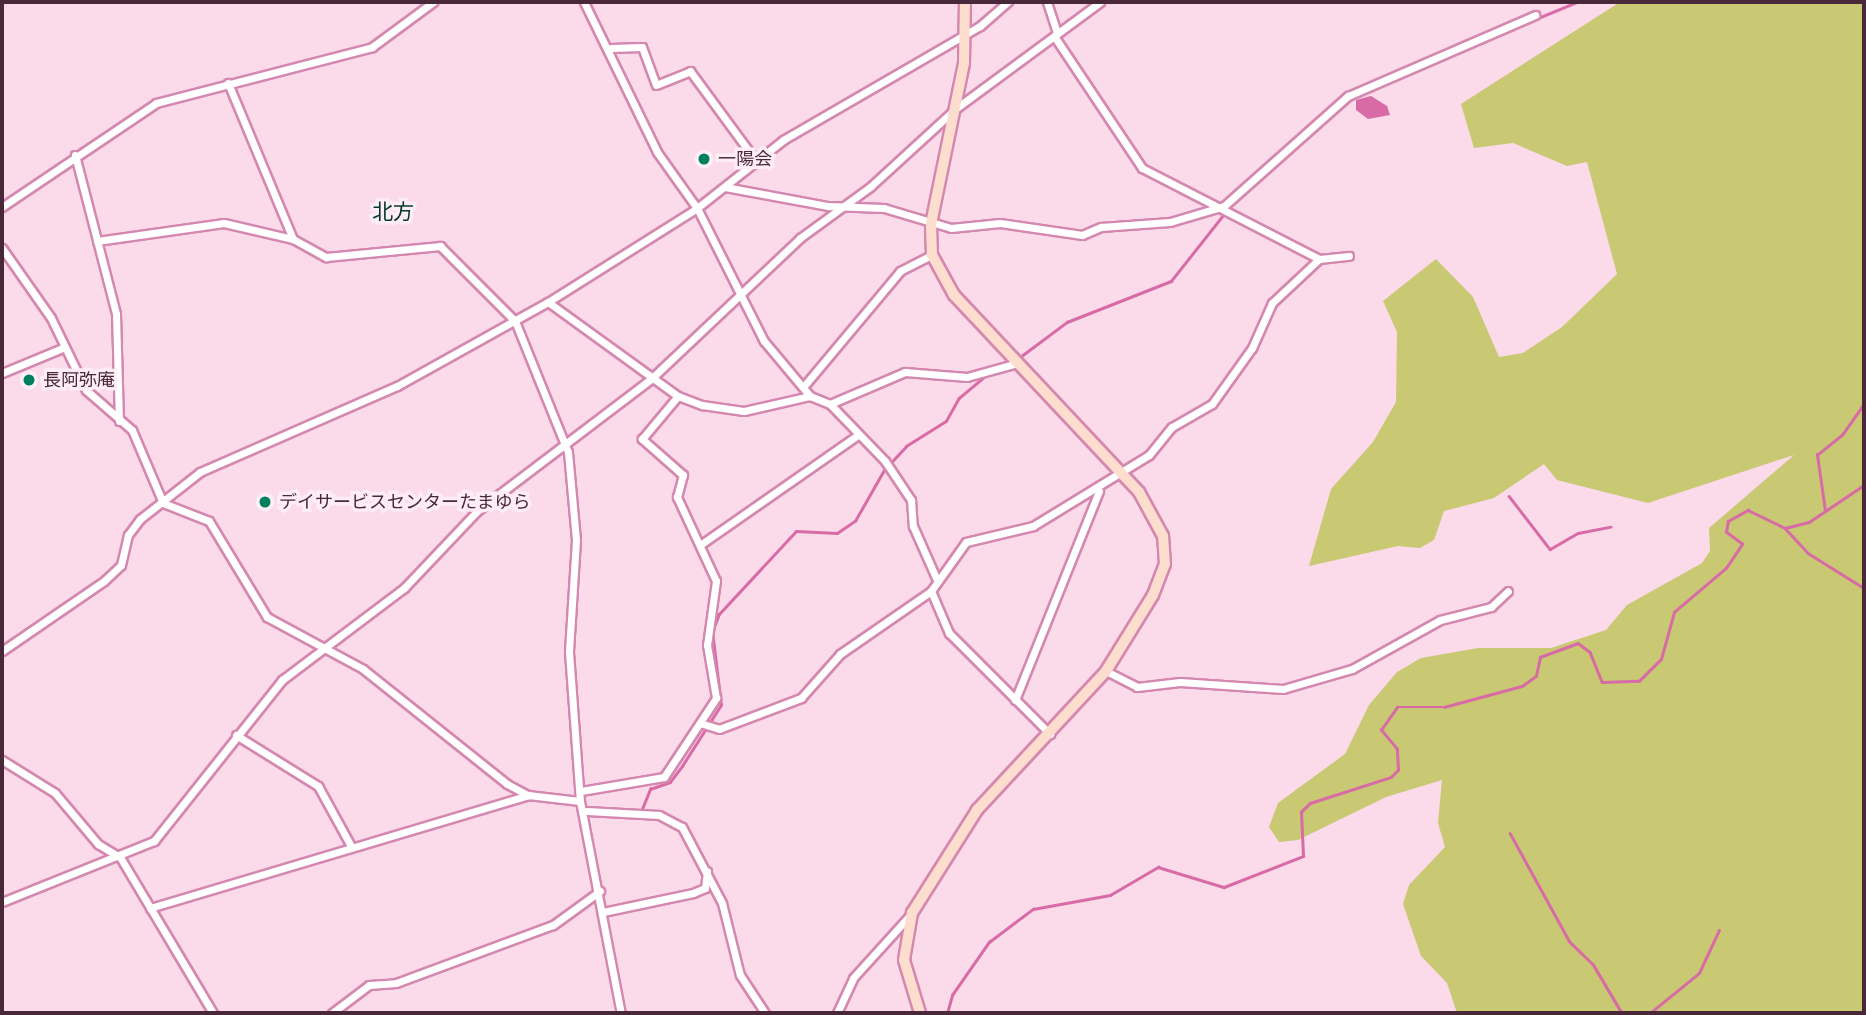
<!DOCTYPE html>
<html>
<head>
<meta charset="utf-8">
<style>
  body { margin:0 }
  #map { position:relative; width:1866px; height:1015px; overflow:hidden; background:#fbdaea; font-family:"Nunito Sans","Noto Sans JP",sans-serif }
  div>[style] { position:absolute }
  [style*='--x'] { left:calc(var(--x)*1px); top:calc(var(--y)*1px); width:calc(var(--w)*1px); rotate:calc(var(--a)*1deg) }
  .green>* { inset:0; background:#c9c873 }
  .water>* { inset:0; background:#d86ba6 }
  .stream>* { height:2.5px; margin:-1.25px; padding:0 1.25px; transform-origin:1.25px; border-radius:1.25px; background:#d86ba6 }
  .roads { filter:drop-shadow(2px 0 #d588af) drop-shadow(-2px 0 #d588af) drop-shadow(0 2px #d588af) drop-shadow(0 -2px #d588af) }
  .street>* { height:7px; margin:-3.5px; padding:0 3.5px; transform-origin:3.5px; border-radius:3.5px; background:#fff }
  .secondary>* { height:10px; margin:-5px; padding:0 5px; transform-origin:5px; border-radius:5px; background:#fddece }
  .dots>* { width:19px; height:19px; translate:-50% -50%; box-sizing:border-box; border:4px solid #feedf4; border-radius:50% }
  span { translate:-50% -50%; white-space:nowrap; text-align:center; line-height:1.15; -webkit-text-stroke:7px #feedf4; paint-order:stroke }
  .poi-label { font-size:18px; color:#482839 }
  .left { translate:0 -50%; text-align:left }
  .quarter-label { font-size:21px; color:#013728 }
  .frame { position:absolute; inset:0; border:4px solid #482839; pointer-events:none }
</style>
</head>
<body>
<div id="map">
  <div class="green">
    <i style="clip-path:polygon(1620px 2px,1864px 2px,1864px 1013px,1457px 1013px,1447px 983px,1421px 956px,1403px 904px,1409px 885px,1445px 847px,1438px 823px,1442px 780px,1386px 797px,1298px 840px,1279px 842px,1269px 827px,1278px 803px,1345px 754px,1369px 705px,1397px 672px,1421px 658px,1478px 648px,1551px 648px,1606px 630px,1627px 605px,1702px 563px,1710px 551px,1709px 528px,1794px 455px,1648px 503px,1557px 480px,1544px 464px,1494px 498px,1444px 511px,1434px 540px,1420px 548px,1398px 546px,1309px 566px,1331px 489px,1373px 442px,1396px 402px,1397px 332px,1383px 301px,1436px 259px,1473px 297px,1499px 357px,1523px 353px,1562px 327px,1617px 274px,1587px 162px,1567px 166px,1513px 143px,1474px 148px,1461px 104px)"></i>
  </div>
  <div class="water">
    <i style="clip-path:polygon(1371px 96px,1387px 106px,1390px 115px,1368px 119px,1356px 110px,1356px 100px)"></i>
  </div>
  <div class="stream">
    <i style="--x:1499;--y:34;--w:84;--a:-22.3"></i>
    <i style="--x:1304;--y:139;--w:67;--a:-40.1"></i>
    <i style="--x:1020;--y:357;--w:59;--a:-36.7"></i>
    <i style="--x:1067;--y:322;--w:112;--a:-21.5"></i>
    <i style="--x:1171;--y:281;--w:85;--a:-51.7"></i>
    <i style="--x:1509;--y:496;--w:67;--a:52.3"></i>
    <i style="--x:1550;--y:549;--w:32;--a:-30"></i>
    <i style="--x:1578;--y:533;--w:33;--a:-11"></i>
    <i style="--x:1825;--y:511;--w:57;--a:-98.1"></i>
    <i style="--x:1817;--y:455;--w:32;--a:-39"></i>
    <i style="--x:1842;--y:435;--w:39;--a:-55"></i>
    <i style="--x:1785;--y:528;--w:34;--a:47"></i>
    <i style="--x:1808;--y:553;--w:66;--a:32"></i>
    <i style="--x:642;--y:809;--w:22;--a:-68"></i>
    <i style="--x:650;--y:789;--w:21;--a:-19"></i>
    <i style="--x:670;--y:782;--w:20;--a:-53"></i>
    <i style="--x:682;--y:766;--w:72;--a:-57.4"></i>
    <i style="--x:721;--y:705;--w:74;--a:-97"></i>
    <i style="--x:712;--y:632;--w:19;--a:-69"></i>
    <i style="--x:719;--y:614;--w:113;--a:-47.1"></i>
    <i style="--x:796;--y:531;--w:41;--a:2.8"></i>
    <i style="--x:837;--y:533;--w:22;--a:-34"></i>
    <i style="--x:855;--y:521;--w:59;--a:-60.4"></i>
    <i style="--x:884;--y:470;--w:33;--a:-47"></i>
    <i style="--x:906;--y:446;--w:47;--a:-32"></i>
    <i style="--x:946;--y:421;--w:26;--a:-61"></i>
    <i style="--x:959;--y:398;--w:33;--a:-40"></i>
    <i style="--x:1510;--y:833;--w:124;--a:61.2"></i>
    <i style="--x:1570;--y:942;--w:32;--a:44"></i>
    <i style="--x:1593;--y:964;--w:57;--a:59.4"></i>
    <i style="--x:947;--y:1013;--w:19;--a:-74"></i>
    <i style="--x:952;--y:995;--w:65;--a:-55.1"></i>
    <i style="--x:989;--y:942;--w:55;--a:-36.9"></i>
    <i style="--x:1033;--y:909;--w:78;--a:-10.3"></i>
    <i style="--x:1110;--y:895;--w:56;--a:-30.3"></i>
    <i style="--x:1158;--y:867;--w:69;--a:16.9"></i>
    <i style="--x:1224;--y:887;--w:85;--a:-21.4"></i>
    <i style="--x:1303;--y:856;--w:44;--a:-92.6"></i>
    <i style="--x:1301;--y:812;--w:13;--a:-45"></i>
    <i style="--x:1310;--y:803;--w:85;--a:-17.8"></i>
    <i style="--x:1391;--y:777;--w:10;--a:-45"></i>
    <i style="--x:1398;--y:770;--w:21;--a:-93"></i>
    <i style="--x:1397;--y:749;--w:25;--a:-130"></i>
    <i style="--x:1381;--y:730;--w:28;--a:-55"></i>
    <i style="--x:1397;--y:707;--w:47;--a:0"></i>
    <i style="--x:1444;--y:707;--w:81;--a:-15.1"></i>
    <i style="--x:1522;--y:686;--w:17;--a:-36"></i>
    <i style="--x:1536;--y:676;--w:19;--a:-78"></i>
    <i style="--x:1540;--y:657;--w:40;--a:-20.2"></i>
    <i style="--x:1578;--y:643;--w:15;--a:37"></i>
    <i style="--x:1590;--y:652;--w:32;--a:68"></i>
    <i style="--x:1602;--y:682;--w:37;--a:-2"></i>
    <i style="--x:1639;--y:681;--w:31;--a:-45"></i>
    <i style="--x:1661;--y:659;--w:49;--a:-74.5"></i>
    <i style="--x:1674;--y:612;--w:68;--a:-40.2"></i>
    <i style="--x:1726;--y:568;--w:29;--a:-56"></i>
    <i style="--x:1742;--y:544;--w:20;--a:-143"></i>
    <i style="--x:1726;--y:532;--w:11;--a:-80"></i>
    <i style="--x:1728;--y:521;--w:23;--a:-29"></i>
    <i style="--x:1748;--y:510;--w:41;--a:25.9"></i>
    <i style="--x:1785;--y:528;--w:25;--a:-14"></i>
    <i style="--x:1809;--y:522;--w:66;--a:-33.9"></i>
    <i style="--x:1650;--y:1013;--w:63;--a:-39.2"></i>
    <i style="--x:1699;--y:973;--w:47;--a:-65.1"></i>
  </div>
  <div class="roads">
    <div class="street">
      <i style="--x:584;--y:2;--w:167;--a:64"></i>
      <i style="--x:657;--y:152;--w:69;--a:54.5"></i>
      <i style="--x:697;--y:208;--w:149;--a:63.3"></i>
      <i style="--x:764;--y:341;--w:72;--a:50.1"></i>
      <i style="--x:810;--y:396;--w:22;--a:22"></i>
      <i style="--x:830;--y:404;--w:79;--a:46"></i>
      <i style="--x:885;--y:461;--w:47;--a:56.3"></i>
      <i style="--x:911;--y:500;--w:26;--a:86"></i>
      <i style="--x:913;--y:526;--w:57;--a:66.1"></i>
      <i style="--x:1047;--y:2;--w:33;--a:72"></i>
      <i style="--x:1056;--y:39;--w:155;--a:56.3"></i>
      <i style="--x:1142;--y:168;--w:199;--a:27.2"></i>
      <i style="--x:1319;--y:259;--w:30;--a:-6"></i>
      <i style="--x:611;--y:48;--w:31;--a:-2"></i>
      <i style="--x:642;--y:47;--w:40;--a:69.8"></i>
      <i style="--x:656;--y:85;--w:37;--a:-22"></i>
      <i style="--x:690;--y:71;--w:112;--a:53.7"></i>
      <i style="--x:228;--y:83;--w:169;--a:67.4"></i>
      <i style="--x:75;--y:155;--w:164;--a:75.5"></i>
      <i style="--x:116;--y:314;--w:107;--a:88.4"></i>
      <i style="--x:725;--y:187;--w:105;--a:10.5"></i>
      <i style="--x:828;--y:206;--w:56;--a:2"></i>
      <i style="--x:884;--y:208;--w:70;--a:16.6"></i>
      <i style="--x:951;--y:228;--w:49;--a:-5.8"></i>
      <i style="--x:1000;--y:223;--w:83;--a:8.3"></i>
      <i style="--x:1082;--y:235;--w:21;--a:-23"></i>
      <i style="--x:1101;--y:227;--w:69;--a:-4.1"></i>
      <i style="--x:1170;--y:222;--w:56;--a:-16.5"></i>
      <i style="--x:1224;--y:206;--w:166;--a:-41.6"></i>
      <i style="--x:1348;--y:96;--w:204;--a:-23.4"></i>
      <i style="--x:2;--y:207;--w:186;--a:-34"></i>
      <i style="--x:156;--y:103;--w:223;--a:-14.5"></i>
      <i style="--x:372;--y:47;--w:76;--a:-36.4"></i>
      <i style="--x:97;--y:241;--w:128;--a:-8.1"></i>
      <i style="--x:224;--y:223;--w:71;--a:13.1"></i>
      <i style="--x:293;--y:239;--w:38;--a:29"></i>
      <i style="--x:326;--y:257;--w:115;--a:-5.5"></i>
      <i style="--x:440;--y:246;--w:106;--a:45"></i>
      <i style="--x:515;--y:321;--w:141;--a:68"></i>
      <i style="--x:568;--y:452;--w:88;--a:84.8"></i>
      <i style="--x:576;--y:540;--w:112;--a:93.6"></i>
      <i style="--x:569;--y:652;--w:149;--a:85.8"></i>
      <i style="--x:580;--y:801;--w:216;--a:79.1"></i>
      <i style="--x:2;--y:248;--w:85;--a:55"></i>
      <i style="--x:51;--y:318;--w:80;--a:64.1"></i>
      <i style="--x:86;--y:390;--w:61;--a:41"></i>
      <i style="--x:132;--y:430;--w:79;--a:67"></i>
      <i style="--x:163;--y:503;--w:49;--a:21.4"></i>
      <i style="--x:209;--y:521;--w:112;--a:58.9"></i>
      <i style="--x:267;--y:617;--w:109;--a:28.4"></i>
      <i style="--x:363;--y:669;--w:184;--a:38.6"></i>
      <i style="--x:507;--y:784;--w:24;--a:28"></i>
      <i style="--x:528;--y:795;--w:52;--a:6.6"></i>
      <i style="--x:548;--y:302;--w:160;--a:35.9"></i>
      <i style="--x:678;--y:396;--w:26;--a:21"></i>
      <i style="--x:702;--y:405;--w:42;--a:8.1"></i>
      <i style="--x:744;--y:411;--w:68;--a:-12.8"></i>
      <i style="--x:2;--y:373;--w:68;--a:-22.4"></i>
      <i style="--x:804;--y:386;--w:150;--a:-50.1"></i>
      <i style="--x:900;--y:271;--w:36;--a:-27"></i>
      <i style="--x:830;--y:404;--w:82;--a:-23.1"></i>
      <i style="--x:905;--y:372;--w:62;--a:4.6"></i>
      <i style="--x:967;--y:377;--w:52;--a:-15.6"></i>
      <i style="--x:700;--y:545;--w:190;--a:-34.9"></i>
      <i style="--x:931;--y:591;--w:46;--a:66.8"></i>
      <i style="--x:949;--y:633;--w:143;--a:45"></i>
      <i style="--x:2;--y:651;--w:124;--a:-34.5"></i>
      <i style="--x:104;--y:581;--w:23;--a:-43"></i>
      <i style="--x:121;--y:565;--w:31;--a:-77"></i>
      <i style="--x:128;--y:535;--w:20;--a:-53"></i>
      <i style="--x:140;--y:519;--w:76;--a:-38.1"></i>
      <i style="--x:200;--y:472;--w:215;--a:-23.6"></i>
      <i style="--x:397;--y:386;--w:173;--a:-29.1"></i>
      <i style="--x:548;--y:302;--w:176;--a:-32.2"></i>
      <i style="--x:697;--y:208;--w:110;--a:-38.3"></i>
      <i style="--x:783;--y:140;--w:228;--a:-30.1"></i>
      <i style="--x:980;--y:26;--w:37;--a:-41"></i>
      <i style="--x:1106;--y:671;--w:35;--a:27"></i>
      <i style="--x:1137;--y:687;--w:43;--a:-6.6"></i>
      <i style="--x:1180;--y:682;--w:103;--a:3.9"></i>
      <i style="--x:1283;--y:689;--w:72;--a:-16.2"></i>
      <i style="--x:1352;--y:669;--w:101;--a:-29.1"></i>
      <i style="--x:1440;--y:620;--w:53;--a:-14.3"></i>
      <i style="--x:1491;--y:607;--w:23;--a:-43"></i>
      <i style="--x:1015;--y:700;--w:225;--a:-68.1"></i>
      <i style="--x:703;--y:724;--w:17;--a:17"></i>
      <i style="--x:719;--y:729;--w:88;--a:-20.7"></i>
      <i style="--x:801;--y:698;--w:59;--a:-48.4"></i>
      <i style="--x:840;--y:654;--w:111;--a:-34.7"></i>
      <i style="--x:931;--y:591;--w:60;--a:-54.5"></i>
      <i style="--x:966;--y:542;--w:69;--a:-13.4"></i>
      <i style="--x:1033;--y:526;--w:136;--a:-31.5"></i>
      <i style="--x:1149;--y:455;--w:36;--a:-51"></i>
      <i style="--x:1172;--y:427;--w:46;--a:-29.9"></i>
      <i style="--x:1212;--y:404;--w:69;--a:-54.5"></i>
      <i style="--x:1252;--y:348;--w:49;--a:-66"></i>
      <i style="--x:1272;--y:303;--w:64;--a:-43.1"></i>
      <i style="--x:236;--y:735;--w:97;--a:31.9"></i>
      <i style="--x:318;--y:786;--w:68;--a:61.2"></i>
      <i style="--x:2;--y:760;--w:62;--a:31.9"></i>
      <i style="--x:55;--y:793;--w:67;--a:49.9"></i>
      <i style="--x:98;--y:844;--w:26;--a:31"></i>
      <i style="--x:120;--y:857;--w:182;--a:59.2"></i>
      <i style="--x:581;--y:791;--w:84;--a:-9.6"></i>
      <i style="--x:664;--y:777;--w:95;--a:-56.6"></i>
      <i style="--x:716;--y:698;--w:54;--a:-99.6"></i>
      <i style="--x:707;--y:645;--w:65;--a:-82"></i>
      <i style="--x:716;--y:581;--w:93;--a:-114.9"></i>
      <i style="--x:677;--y:497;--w:23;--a:-75"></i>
      <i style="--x:683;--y:475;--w:55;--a:-138.7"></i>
      <i style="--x:642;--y:439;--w:56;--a:-50.1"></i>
      <i style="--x:587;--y:811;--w:72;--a:3.2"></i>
      <i style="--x:659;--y:815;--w:26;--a:28"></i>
      <i style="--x:682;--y:827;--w:86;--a:62.2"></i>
      <i style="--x:722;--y:903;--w:74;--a:76"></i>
      <i style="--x:740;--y:975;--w:45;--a:56.7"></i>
      <i style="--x:2;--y:902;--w:164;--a:-21.9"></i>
      <i style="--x:154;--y:841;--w:206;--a:-51.5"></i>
      <i style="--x:282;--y:680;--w:153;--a:-37"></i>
      <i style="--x:404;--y:588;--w:106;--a:-46.5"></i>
      <i style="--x:477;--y:511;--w:220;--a:-37.2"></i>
      <i style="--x:652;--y:378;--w:204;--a:-43.4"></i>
      <i style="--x:800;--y:238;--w:87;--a:-36.1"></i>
      <i style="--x:870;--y:187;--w:115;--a:-42.5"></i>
      <i style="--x:955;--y:109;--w:180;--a:-36.4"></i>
      <i style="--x:150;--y:908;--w:395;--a:-16.6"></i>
      <i style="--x:603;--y:912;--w:92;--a:-11.9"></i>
      <i style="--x:693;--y:893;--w:13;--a:-23"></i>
      <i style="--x:705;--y:888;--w:17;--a:-83"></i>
      <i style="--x:332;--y:1013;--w:46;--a:-37.1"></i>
      <i style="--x:369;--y:985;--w:27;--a:-4"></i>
      <i style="--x:396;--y:983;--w:167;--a:-20.3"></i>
      <i style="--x:553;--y:925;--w:58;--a:-35.9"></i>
      <i style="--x:837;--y:1013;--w:38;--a:-65"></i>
      <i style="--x:853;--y:978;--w:86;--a:-47.8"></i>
    </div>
    <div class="secondary">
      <i style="--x:920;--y:1013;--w:55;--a:-106.8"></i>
      <i style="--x:904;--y:960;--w:48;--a:-80.3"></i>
      <i style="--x:912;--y:913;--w:122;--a:-57.7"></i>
      <i style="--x:977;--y:810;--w:190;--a:-47.1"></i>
      <i style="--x:1106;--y:671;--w:89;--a:-58.3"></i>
      <i style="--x:1153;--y:595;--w:33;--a:-69"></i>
      <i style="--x:1165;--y:564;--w:28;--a:-94"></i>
      <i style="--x:1163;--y:536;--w:50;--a:-118.6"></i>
      <i style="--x:1139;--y:492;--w:270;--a:-133.2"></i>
      <i style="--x:954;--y:295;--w:46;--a:-118.8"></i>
      <i style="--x:932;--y:255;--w:31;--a:-92"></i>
      <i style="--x:931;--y:224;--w:164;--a:-78.4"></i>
      <i style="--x:964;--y:63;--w:61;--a:-89.1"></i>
    </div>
  </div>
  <div class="dots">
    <i style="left:704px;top:159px;background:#008061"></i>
    <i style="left:29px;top:380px;background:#008061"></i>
    <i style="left:265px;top:502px;background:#008061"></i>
  </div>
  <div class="poi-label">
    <span class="left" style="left:718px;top:159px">一陽会</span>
    <span class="left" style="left:43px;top:380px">長阿弥庵</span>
    <span class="left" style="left:279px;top:502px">デイサービスセンターたまゆら</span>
  </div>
  <div class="quarter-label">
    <span style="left:393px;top:212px">北方</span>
  </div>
  <div class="frame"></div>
</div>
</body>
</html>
